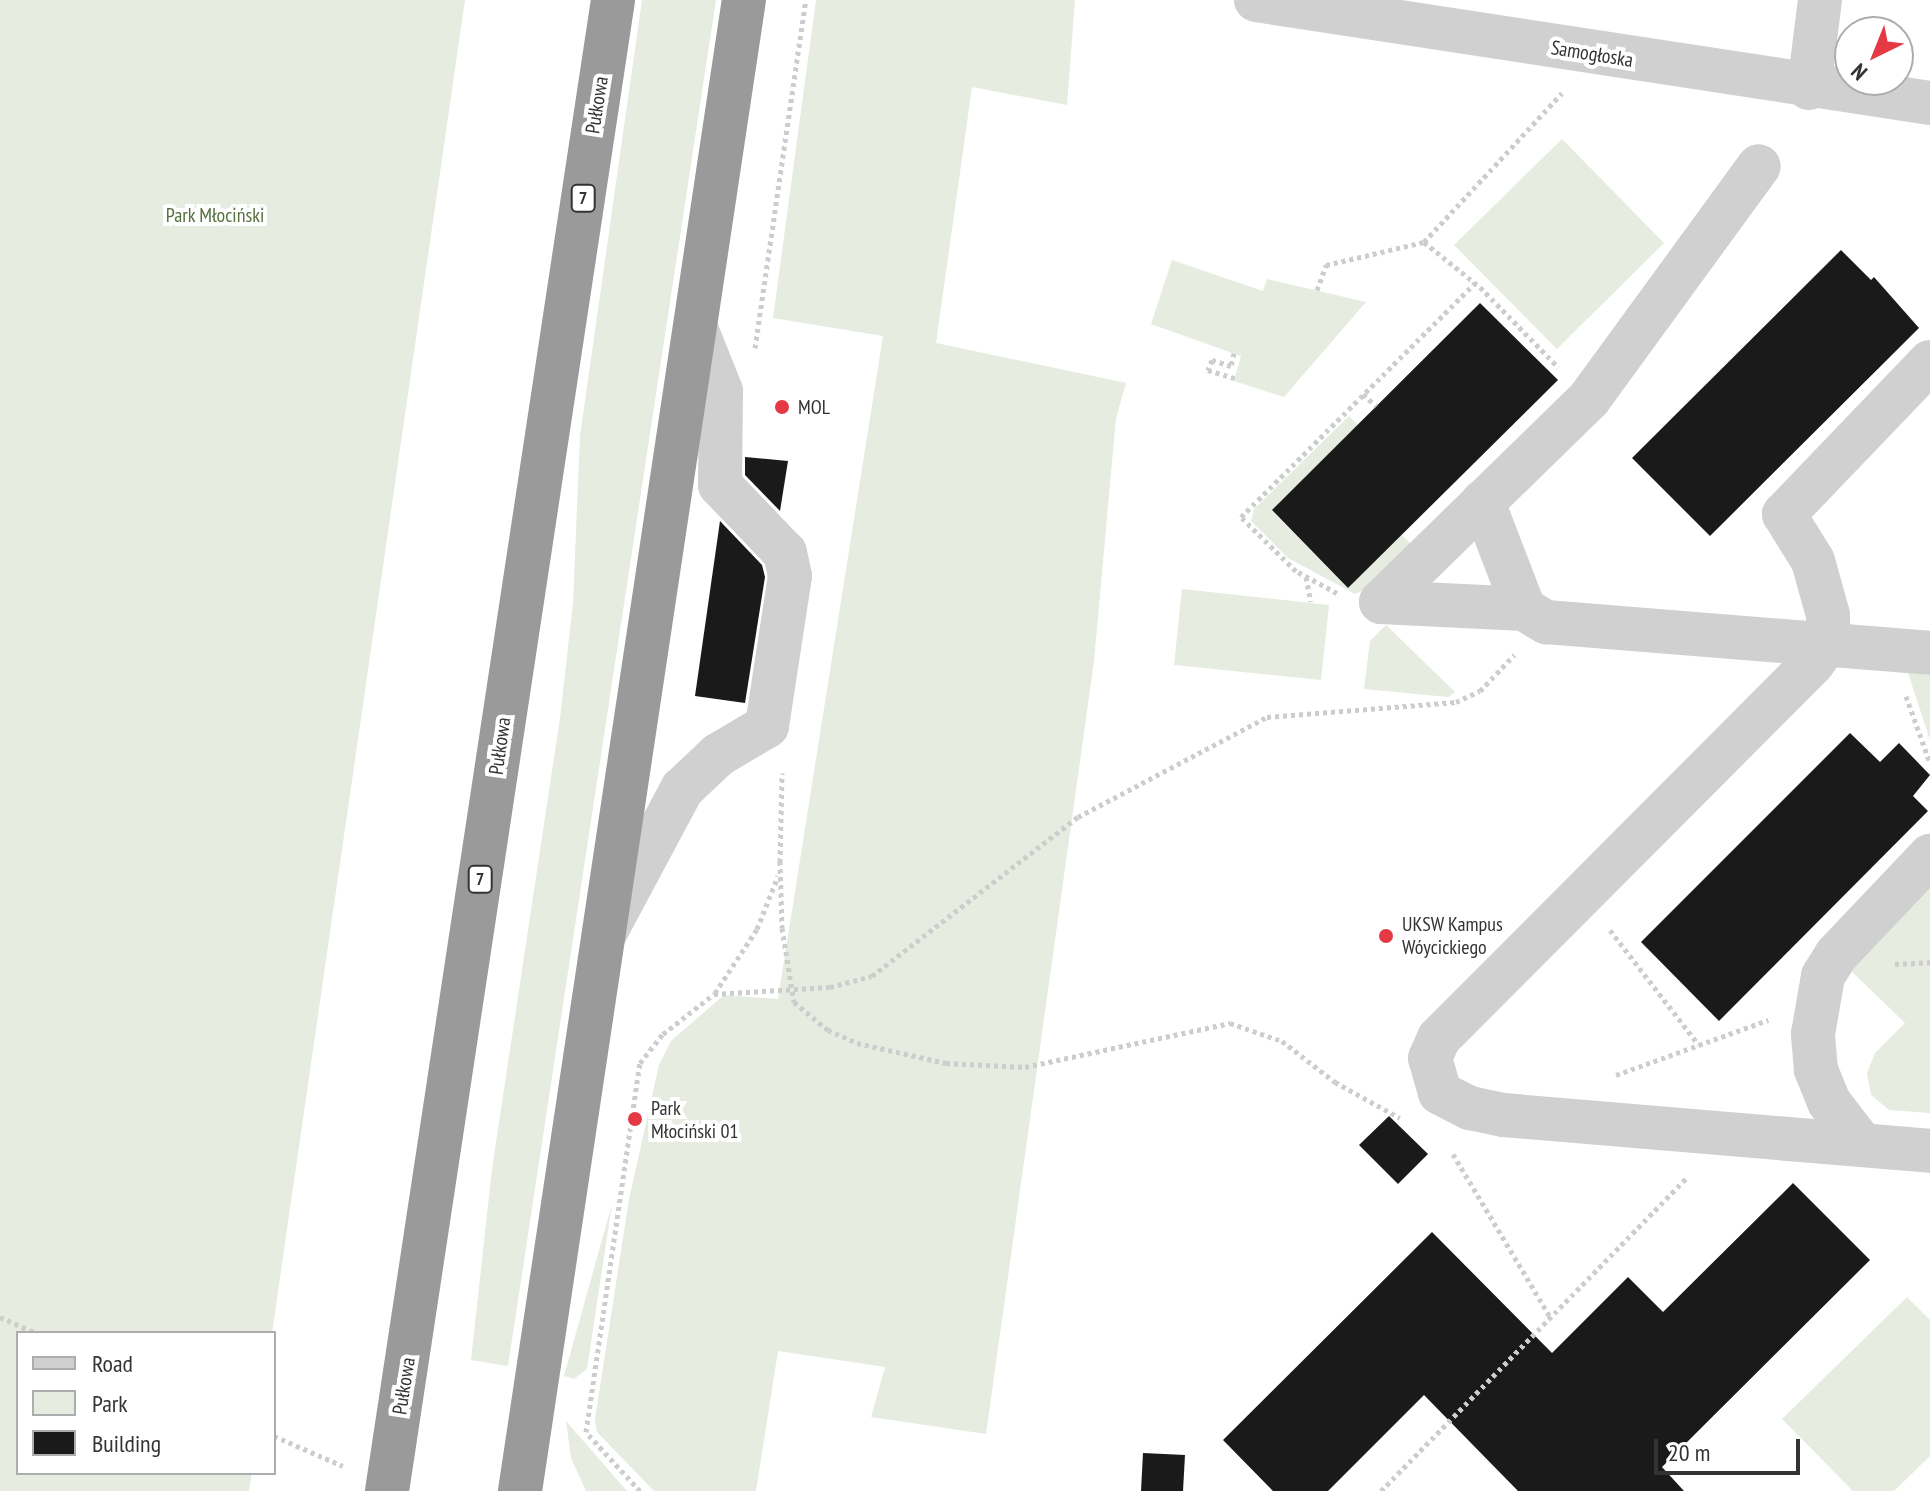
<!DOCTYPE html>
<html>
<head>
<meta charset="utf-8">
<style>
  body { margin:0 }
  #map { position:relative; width:1930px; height:1491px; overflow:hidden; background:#fff; font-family:"PT Sans Narrow",sans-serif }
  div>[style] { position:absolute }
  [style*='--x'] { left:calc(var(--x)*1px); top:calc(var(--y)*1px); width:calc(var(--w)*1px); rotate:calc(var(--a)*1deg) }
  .green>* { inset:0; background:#e6ecdf }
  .building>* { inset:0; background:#1a1a1a }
  .path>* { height:5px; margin-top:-2.5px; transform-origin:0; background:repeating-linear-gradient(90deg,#cdcdcd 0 4px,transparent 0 8px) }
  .minor>* { height:44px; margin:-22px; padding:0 22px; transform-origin:22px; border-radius:22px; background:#d0d0d0 }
  .highway>* { height:44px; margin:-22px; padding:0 22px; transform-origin:22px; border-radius:22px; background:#9a9a9a }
  .dots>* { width:22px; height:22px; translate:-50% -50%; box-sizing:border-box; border:4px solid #fff; border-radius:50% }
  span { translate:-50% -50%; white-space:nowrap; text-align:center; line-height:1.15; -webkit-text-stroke:8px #fff; paint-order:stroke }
  .shield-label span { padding:2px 6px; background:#fff; border:2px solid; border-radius:6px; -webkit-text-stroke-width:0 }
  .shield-label { font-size:18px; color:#333; font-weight:700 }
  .street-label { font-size:20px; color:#333 }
  .park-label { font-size:20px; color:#56703f }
  .poi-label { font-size:20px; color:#333 }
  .left { translate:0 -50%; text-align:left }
  .legend { position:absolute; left:16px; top:1331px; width:260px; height:144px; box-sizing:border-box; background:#fff; border:2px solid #adadad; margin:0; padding:10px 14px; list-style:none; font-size:24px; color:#333 }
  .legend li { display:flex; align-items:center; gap:16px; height:40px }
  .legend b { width:40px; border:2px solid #adadad }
  .north { position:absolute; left:1834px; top:16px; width:80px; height:80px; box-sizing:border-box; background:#fff; border:2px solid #adadad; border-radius:50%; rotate:223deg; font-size:22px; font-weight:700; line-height:32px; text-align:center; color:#333 }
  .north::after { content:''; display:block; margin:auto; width:28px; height:36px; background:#e63946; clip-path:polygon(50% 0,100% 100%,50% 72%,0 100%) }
  .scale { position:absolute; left:1654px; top:1439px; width:146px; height:36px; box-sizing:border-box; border:4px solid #333; border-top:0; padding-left:10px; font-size:24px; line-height:28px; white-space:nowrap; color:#333; -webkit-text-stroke:6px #fff; paint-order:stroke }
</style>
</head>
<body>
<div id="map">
  <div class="green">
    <i style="clip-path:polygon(0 0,465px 0,272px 1333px,18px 1333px,18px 1473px,252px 1473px,249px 1491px,0 1491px)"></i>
    <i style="clip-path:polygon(642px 0,716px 0,508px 1366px,471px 1360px,492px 1169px,560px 718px,573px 603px,580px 436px)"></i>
    <i style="clip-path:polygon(816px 0,1075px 0,1067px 105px,972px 87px,936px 343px,1126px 383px,1116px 418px,1094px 661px,986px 1434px,871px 1417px,885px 1367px,778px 1351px,756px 1491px,654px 1491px,597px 1432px,595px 1419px,629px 1199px,659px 1065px,671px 1041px,724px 995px,778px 999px,883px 336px,773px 318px)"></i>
    <i style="clip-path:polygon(1562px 139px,1664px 243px,1557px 349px,1454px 245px)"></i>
    <i style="clip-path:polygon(1172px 260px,1263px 291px,1267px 279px,1366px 302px,1284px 397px,1234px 381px,1241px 356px,1151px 324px)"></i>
    <i style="clip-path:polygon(1349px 416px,1358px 425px,1272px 511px,1348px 588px,1402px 535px,1412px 545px,1370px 587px,1355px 594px,1288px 558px,1251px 521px,1254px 509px)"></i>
    <i style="clip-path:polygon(1182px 589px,1329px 605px,1321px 680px,1174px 665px)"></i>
    <i style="clip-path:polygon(1386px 625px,1455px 692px,1448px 697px,1364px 689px,1370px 641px)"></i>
    <i style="clip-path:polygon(1908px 673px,1930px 675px,1930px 740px)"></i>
    <i style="clip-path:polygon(1930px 884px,1930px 1113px,1889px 1110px,1871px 1095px,1867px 1073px,1875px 1053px,1905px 1023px,1847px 967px)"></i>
    <i style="clip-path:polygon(612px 1204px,587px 1369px,574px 1379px,564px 1376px)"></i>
    <i style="clip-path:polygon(1907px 1297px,1930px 1320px,1930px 1456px,1894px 1491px,1853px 1491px,1782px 1419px)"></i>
    <i style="clip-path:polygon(566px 1421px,627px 1491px,586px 1491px,571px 1458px)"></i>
  </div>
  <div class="building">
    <i style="clip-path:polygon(1841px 250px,1871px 280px,1874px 277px,1919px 328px,1710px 536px,1632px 458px)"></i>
    <i style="clip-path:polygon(1480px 303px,1558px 380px,1348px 588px,1272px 510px)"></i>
    <i style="clip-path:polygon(745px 457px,788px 461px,780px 511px,745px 475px)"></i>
    <i style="clip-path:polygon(720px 521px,762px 565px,765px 577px,745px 703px,695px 696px)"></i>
    <i style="clip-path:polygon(1850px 733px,1880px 762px,1899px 743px,1930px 775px,1913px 796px,1928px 811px,1719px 1021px,1641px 942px)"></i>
    <i style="clip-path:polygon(1389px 1116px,1428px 1154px,1398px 1184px,1359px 1145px)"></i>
    <i style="clip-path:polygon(1793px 1183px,1870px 1260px,1662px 1467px,1684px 1491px,1518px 1491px,1424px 1395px,1328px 1491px,1273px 1491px,1223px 1440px,1432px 1232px,1552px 1353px,1628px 1277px,1663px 1312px)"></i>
    <i style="clip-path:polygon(1143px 1453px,1185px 1455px,1183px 1491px,1141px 1491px)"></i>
  </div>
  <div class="path">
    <i style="--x:1424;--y:242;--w:203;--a:-47.2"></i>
    <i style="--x:1317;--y:290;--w:27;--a:-70"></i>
    <i style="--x:1326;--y:265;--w:101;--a:-13.2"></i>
    <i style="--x:1424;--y:242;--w:72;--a:38.8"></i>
    <i style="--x:1480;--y:287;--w:112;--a:45.7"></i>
    <i style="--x:755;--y:348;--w:352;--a:-81.7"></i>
    <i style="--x:1234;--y:353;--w:13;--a:103"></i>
    <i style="--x:1231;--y:366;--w:20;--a:-162"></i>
    <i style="--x:1212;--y:360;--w:11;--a:112"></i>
    <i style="--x:1208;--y:370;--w:28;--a:17"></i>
    <i style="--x:1363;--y:394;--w:18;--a:43"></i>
    <i style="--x:1306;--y:577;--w:25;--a:79"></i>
    <i style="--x:1337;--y:593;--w:47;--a:-151.8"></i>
    <i style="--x:1296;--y:571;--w:77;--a:-135.5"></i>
    <i style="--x:1241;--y:517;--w:331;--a:-45"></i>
    <i style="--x:1906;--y:696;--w:71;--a:70.3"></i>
    <i style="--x:780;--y:861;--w:67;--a:88.3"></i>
    <i style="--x:782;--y:928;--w:75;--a:80.8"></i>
    <i style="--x:794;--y:1002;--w:44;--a:39.5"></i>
    <i style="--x:828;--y:1030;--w:32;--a:24"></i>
    <i style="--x:857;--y:1043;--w:91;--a:12.7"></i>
    <i style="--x:946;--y:1063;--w:79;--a:2.9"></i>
    <i style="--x:1025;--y:1067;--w:210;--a:-12.1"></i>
    <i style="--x:1230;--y:1023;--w:55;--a:19.1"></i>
    <i style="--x:1282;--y:1041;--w:67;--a:37.7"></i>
    <i style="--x:1335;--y:1082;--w:74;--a:29"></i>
    <i style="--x:780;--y:862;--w:89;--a:-88.7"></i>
    <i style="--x:1610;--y:930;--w:145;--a:52.3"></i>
    <i style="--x:1895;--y:964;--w:35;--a:-3"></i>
    <i style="--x:715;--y:993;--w:77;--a:-56.7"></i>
    <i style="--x:757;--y:929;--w:57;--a:-68.4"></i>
    <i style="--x:1616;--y:1075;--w:162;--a:-19.9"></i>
    <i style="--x:1453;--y:1154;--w:190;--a:59.2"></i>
    <i style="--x:0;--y:1317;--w:39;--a:24"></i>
    <i style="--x:274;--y:1436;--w:75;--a:23.5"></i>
    <i style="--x:640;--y:1491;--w:80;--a:-132.5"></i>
    <i style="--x:586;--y:1432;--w:373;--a:-81.7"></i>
    <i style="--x:640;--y:1063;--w:37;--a:-52"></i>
    <i style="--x:663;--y:1034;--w:65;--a:-38.1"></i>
    <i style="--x:714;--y:994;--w:116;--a:-3.5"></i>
    <i style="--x:830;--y:987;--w:43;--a:-14.7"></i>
    <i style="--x:872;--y:976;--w:260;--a:-37.7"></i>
    <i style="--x:1078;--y:817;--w:214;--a:-27.9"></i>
    <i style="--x:1267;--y:717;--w:190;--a:-4.5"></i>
    <i style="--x:1456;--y:702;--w:26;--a:-25"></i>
    <i style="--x:1480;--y:691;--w:50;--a:-46.6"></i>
    <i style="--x:1381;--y:1491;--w:437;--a:-45.7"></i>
  </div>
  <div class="minor">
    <i style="--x:1256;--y:0;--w:682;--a:8.69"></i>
    <i style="--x:1809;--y:88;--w:89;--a:-82.9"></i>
    <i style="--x:1930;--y:362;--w:211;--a:133.8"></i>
    <i style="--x:1784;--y:514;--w:55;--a:58.3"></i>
    <i style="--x:1813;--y:561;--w:56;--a:74.5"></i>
    <i style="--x:1828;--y:615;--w:27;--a:90"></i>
    <i style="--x:1828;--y:642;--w:26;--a:126"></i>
    <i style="--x:1813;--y:663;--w:530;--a:134.92"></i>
    <i style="--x:1439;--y:1038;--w:22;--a:114"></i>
    <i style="--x:1430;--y:1058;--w:36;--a:74"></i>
    <i style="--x:1440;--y:1093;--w:34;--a:27"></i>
    <i style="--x:1470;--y:1108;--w:34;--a:12"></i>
    <i style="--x:1503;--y:1115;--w:429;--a:4.8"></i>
    <i style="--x:1381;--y:602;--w:291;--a:-44.3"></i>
    <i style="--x:1589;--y:399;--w:288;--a:-53.9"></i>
    <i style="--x:1381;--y:602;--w:143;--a:2.8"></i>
    <i style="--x:1524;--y:609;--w:115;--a:-111"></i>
    <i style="--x:1524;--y:609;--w:26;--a:31"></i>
    <i style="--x:1546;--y:622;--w:385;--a:4.6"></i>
    <i style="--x:604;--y:935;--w:166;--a:-61.9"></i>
    <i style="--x:682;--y:789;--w:50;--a:-43.4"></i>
    <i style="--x:718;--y:755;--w:57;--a:-30.6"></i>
    <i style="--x:767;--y:726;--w:152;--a:-81.3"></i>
    <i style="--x:790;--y:576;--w:24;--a:-102"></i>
    <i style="--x:785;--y:553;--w:94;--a:-133.7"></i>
    <i style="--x:720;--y:485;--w:94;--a:-89.4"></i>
    <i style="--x:721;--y:391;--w:70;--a:-111.8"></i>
    <i style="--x:1862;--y:1145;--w:54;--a:-127.5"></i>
    <i style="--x:1829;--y:1102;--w:35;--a:-112"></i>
    <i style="--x:1816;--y:1070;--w:36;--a:-95"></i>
    <i style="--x:1813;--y:1034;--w:59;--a:-80.2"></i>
    <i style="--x:1823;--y:976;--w:25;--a:-58"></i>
    <i style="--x:1836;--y:955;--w:137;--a:-46.5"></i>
  </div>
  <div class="highway">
    <i style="--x:387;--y:1491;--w:1508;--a:-81.38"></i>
    <i style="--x:520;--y:1491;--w:1508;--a:-81.46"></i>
  </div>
  <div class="dots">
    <i style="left:782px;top:407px;background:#e63946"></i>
    <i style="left:1386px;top:936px;background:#e63946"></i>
    <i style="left:635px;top:1119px;background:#e63946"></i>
  </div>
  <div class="shield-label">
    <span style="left:583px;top:198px">7</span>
    <span style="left:480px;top:879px">7</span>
  </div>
  <div class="street-label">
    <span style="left:1592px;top:54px;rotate:9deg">Samogłoska</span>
    <span style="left:597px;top:105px;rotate:-81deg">Pułkowa</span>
    <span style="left:500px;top:746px;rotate:-82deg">Pułkowa</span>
    <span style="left:404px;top:1386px;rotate:-81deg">Pułkowa</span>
  </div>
  <div class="park-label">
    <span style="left:215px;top:215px">Park Młociński</span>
  </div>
  <div class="poi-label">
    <span class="left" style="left:798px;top:407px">MOL</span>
    <span class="left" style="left:1402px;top:936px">UKSW Kampus<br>Wóycickiego</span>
    <span class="left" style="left:651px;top:1120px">Park<br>Młociński 01</span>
  </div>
  <ul class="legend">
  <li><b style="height:10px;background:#d0d0d0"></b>Road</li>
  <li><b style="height:22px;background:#e6ecdf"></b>Park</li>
  <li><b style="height:22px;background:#1a1a1a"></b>Building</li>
  </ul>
  <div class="north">N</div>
  <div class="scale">20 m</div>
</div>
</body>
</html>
